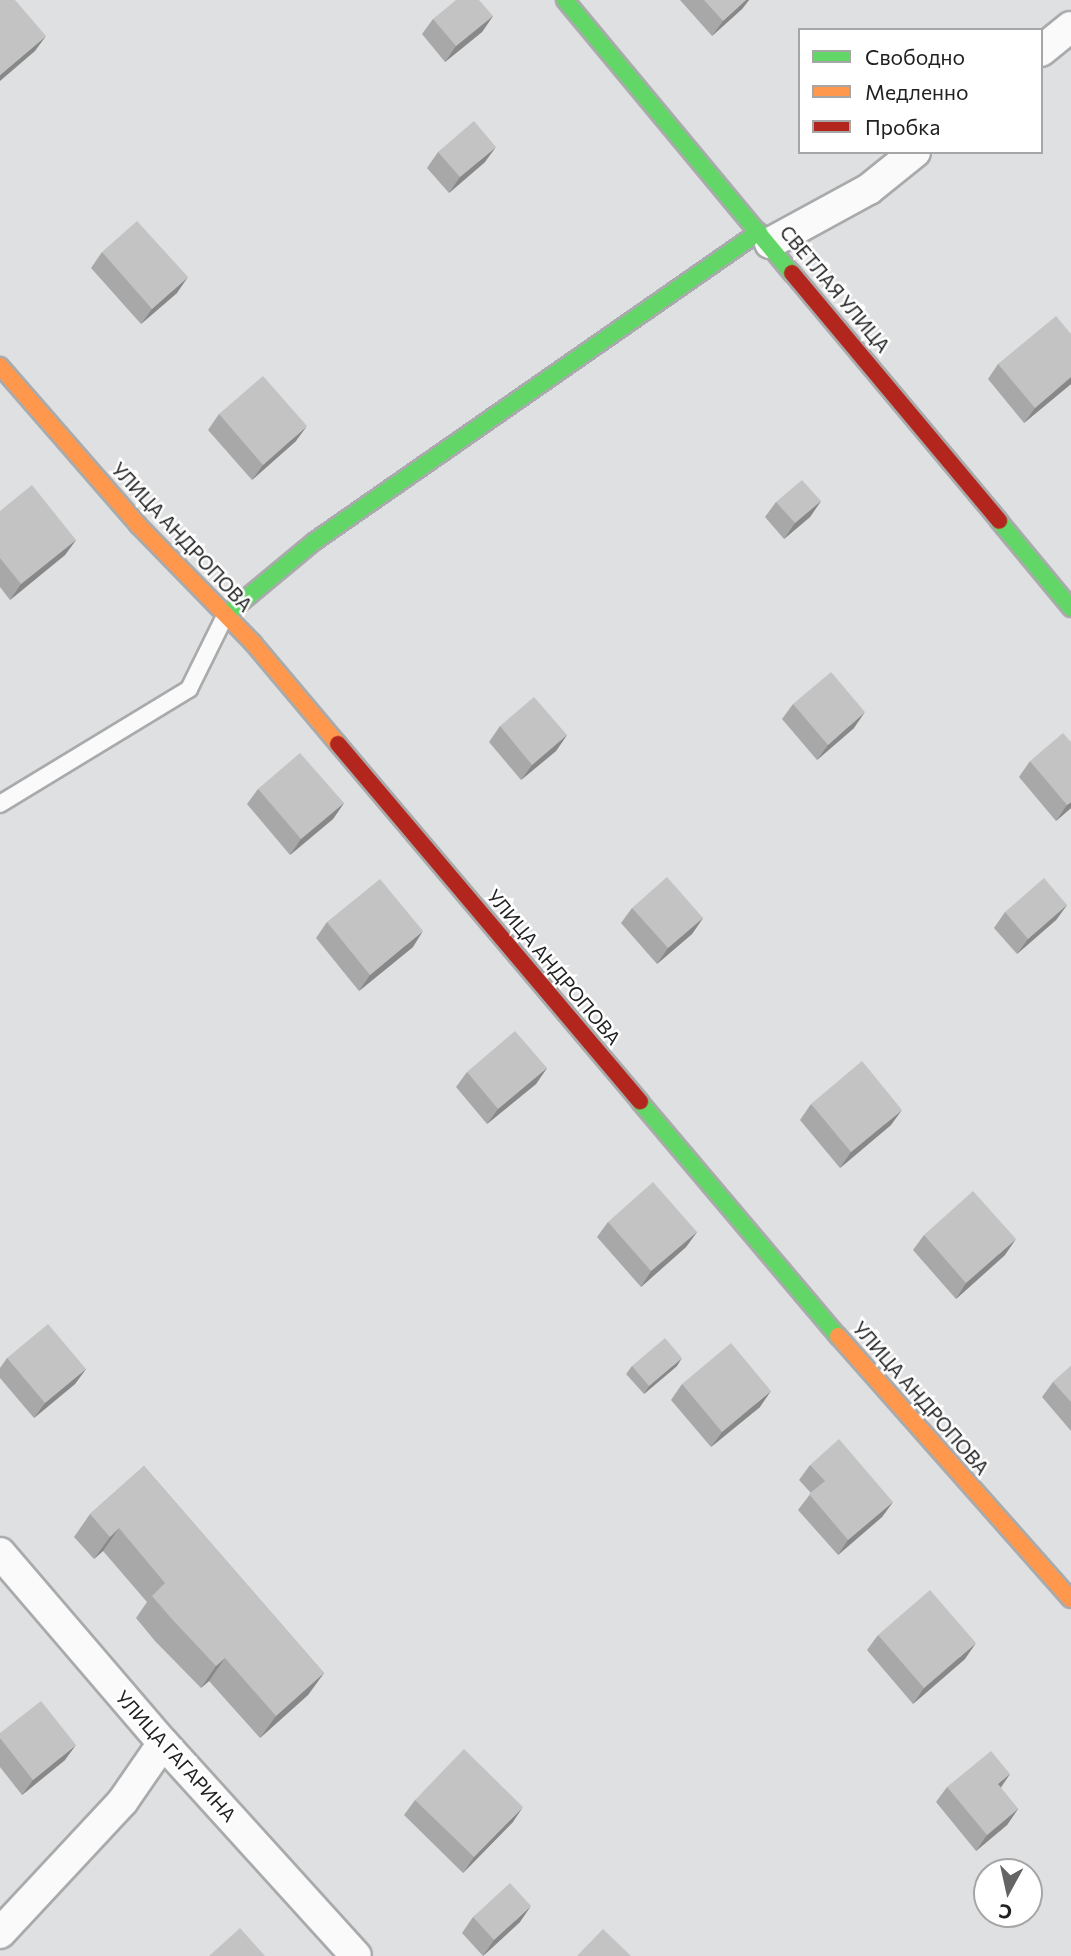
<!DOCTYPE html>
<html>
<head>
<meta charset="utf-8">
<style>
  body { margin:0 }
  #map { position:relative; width:1071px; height:1956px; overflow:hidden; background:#dfe0e1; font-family:Commissioner,sans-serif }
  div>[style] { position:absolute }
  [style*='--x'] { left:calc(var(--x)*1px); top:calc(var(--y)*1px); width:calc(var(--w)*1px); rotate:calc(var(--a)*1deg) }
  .roads { filter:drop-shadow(2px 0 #a9aaab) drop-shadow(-2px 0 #a9aaab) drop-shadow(0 2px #a9aaab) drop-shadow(0 -2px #a9aaab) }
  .lane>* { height:16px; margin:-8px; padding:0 8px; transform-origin:8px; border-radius:8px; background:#fafafa }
  .street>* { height:30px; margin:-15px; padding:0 15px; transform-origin:15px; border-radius:15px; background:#fafafa }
  .fast>* { height:16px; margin:-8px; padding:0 8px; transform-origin:8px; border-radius:8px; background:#63d668 }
  .slow>* { height:16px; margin:-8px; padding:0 8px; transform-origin:8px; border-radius:8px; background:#ff974d }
  .jam>* { height:16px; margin:-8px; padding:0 8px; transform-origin:8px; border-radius:8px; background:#b3261e }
  .wall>* { inset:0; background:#a8a8a8 }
  .shaded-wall>* { inset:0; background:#888 }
  .building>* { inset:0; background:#c3c3c3 }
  span { translate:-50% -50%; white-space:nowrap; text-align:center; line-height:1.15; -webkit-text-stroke:5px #fff; paint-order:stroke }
  .street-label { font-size:19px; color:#212122 }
  .legend { position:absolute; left:798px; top:28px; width:245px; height:126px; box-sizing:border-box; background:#fff; border:2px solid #a6a6a7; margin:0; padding:9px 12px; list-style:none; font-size:21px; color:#212122 }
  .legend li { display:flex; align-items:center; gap:14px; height:35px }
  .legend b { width:35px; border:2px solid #a6a6a7 }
  .north { position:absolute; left:973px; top:1858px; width:70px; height:70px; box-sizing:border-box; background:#fff; border:2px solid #a6a6a7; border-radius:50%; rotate:188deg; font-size:19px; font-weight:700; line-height:28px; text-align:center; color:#212122 }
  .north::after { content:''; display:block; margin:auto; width:24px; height:32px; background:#646465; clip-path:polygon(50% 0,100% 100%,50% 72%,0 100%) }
</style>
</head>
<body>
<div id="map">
  <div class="roads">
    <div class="lane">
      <i style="--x:0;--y:804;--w:221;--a:-31.3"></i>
      <i style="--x:189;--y:689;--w:81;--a:-63.7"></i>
    </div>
    <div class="street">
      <i style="--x:1041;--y:51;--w:38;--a:-39"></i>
      <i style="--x:770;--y:243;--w:113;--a:-28.6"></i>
      <i style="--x:869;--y:189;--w:59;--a:-38.8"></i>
      <i style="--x:0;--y:1553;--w:250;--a:49.4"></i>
      <i style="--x:163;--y:1743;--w:287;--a:47.8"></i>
      <i style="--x:0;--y:1933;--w:180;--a:-47"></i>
      <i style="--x:123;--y:1801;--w:70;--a:-55.4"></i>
    </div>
    <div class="fast">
      <i style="--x:565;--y:0;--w:355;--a:50.3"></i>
      <i style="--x:999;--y:521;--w:113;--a:50.4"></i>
      <i style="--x:227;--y:614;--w:114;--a:-39.7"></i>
      <i style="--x:315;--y:541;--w:541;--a:-34.84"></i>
      <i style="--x:640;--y:1102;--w:307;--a:49.8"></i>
    </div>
    <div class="slow">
      <i style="--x:0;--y:366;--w:211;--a:49"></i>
      <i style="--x:138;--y:525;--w:165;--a:45.7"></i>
      <i style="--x:253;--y:643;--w:132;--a:49.9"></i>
      <i style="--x:838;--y:1336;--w:351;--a:48.5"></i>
    </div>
    <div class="jam">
      <i style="--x:792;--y:273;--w:323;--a:50.1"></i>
      <i style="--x:338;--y:744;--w:468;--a:49.8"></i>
    </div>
  </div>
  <div class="wall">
    <i style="clip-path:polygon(680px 0,749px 0,742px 9px,712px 36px)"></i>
    <i style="clip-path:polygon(493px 16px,482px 32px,445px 62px,422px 34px,433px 19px)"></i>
    <i style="clip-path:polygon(438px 152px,485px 162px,449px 193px,427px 168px)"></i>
    <i style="clip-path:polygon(102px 252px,177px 293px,141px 324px,91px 268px)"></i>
    <i style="clip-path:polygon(1071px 334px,1071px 384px,1024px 423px,988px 379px,998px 364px)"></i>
    <i style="clip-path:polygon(219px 414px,296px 441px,252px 480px,208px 430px)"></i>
    <i style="clip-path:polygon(821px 501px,810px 517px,784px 539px,765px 517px,776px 502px)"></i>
    <i style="clip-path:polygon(0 511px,76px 540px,65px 555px,10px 600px,0 587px)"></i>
    <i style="clip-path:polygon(793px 704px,854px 728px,817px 760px,782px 719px)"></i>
    <i style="clip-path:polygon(500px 726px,567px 735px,556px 751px,521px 780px,489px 742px)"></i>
    <i style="clip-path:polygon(1030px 761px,1071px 808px,1056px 821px,1019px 777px)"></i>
    <i style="clip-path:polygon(258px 789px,344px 803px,333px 819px,290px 855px,247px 804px)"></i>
    <i style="clip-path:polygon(1067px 905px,1056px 920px,1017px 954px,994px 928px,1005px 912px)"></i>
    <i style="clip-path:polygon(632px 908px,703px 918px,692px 934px,657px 964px,621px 923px)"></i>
    <i style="clip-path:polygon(327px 922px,413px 947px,359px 991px,316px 938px)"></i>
    <i style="clip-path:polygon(547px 1068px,536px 1084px,487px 1124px,456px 1087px,467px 1072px)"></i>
    <i style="clip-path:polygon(811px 1104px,891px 1125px,840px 1168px,800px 1120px)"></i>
    <i style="clip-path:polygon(608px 1222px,697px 1232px,686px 1247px,641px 1287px,597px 1237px)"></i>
    <i style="clip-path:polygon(924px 1235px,1005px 1255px,956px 1299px,913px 1250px)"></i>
    <i style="clip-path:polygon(7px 1358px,86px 1369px,75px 1384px,34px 1418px,0 1378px,0 1368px)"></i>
    <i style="clip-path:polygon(632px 1366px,677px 1366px,644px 1394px,626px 1374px)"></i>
    <i style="clip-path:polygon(1071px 1366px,1071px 1431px,1042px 1397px,1053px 1382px)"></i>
    <i style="clip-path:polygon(682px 1384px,760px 1407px,711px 1447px,671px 1400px)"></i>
    <i style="clip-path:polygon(810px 1465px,893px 1502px,882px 1517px,838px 1555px,798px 1510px,811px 1493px,799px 1480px)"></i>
    <i style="clip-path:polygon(144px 1466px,324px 1673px,308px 1695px,260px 1738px,209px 1681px,201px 1688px,155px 1641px,136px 1618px,147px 1602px,103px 1551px,94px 1559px,74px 1537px,90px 1514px)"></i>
    <i style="clip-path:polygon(878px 1635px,965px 1659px,913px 1704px,867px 1650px)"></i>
    <i style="clip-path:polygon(0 1733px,65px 1760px,22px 1795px,0 1767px)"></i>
    <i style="clip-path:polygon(1010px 1774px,1001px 1788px,1018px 1809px,1007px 1825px,976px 1851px,936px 1802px,947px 1787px)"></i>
    <i style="clip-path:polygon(415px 1800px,513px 1822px,463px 1873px,404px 1815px)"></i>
    <i style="clip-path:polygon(473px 1917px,520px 1922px,483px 1956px,462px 1933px)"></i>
  </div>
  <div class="shaded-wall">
    <i style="clip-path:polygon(746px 0,749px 0,742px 9px,712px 36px,723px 21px)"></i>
    <i style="clip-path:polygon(493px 16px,482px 32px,445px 62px,456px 46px)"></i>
    <i style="clip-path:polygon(46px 36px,35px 51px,0 81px,0 75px)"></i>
    <i style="clip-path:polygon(496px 147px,485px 162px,449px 193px,460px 177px)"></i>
    <i style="clip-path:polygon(188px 277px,177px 293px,141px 324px,152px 309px)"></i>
    <i style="clip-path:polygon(1071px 377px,1071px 384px,1024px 423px,1035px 408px)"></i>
    <i style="clip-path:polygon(307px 426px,296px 441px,252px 480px,263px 465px)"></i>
    <i style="clip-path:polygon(821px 501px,810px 517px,784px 539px,795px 523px)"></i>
    <i style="clip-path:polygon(76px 540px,65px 555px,10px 600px,21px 584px)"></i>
    <i style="clip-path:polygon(865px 712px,854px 728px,817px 760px,828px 745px)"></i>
    <i style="clip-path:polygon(567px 735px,556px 751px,521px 780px,532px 765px)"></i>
    <i style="clip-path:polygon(1071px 802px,1071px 808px,1056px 821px,1067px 805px)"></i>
    <i style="clip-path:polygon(344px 803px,333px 819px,290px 855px,301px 839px)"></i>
    <i style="clip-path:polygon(1067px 905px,1056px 920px,1017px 954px,1028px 939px)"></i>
    <i style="clip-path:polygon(703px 918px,692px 934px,657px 964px,668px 948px)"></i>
    <i style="clip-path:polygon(423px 931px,413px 947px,359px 991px,370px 975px)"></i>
    <i style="clip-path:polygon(547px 1068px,536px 1084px,487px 1124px,498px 1109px)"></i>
    <i style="clip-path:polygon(902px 1110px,891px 1125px,840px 1168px,851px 1152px)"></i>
    <i style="clip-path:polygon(697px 1232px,686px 1247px,641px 1287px,651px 1271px)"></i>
    <i style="clip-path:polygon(1016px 1239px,1005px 1255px,956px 1299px,966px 1283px)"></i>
    <i style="clip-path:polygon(682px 1358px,677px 1366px,644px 1394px,649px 1386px)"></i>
    <i style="clip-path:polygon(86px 1369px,75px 1384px,34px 1418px,45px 1403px)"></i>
    <i style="clip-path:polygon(771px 1391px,760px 1407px,711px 1447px,722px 1432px)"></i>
    <i style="clip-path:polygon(893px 1502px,882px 1517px,838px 1555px,848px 1540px)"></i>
    <i style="clip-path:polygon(119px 1528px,103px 1551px,94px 1559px,110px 1537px)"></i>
    <i style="clip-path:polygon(976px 1643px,965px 1659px,913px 1704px,924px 1688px)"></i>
    <i style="clip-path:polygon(225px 1658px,209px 1681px,201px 1688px,216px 1666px)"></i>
    <i style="clip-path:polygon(324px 1673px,308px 1695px,260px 1738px,276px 1716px)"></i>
    <i style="clip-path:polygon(76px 1745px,65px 1760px,22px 1795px,33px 1780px)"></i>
    <i style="clip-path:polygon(1010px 1774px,999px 1789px,998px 1784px)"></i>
    <i style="clip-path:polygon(523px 1807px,513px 1822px,463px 1873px,474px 1857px)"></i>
    <i style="clip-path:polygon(1018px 1809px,1007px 1825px,976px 1851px,987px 1835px)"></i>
    <i style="clip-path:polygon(531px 1906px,520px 1922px,483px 1956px,494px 1940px)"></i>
  </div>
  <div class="building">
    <i style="clip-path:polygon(0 0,15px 0,46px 36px,0 75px)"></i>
    <i style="clip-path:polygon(456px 0,479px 0,493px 16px,456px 46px,433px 19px)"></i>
    <i style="clip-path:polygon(704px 0,746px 0,723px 21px)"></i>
    <i style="clip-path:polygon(474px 121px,496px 147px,460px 177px,438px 152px)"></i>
    <i style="clip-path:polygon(137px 221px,188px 277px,152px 309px,102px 252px)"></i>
    <i style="clip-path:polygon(1056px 316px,1071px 334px,1071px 377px,1035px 408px,998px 364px)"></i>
    <i style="clip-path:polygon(263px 376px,307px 426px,263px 465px,219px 414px)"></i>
    <i style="clip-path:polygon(802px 480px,821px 501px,795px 523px,776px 502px)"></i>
    <i style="clip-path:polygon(32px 485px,76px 540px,21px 584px,0 558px,0 511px)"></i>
    <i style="clip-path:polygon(831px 672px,865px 712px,828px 745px,793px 704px)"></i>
    <i style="clip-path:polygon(534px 697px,567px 735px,532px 765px,500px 726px)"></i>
    <i style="clip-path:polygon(1063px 733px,1071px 742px,1071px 802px,1067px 805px,1030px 761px)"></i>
    <i style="clip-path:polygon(300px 753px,344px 803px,301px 839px,258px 789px)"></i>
    <i style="clip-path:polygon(667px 877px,703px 918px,668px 948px,632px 908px)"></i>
    <i style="clip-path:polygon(1044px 878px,1067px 905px,1028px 939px,1005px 912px)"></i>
    <i style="clip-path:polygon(380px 879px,423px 931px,370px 975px,327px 922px)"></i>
    <i style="clip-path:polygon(515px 1031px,547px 1068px,498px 1109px,467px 1072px)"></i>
    <i style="clip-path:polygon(862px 1061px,902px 1110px,851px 1152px,811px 1104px)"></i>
    <i style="clip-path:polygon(653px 1182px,697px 1232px,651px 1271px,608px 1222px)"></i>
    <i style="clip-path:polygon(973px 1191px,1016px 1239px,966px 1283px,924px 1235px)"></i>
    <i style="clip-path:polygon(48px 1324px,86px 1369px,45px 1403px,7px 1358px)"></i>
    <i style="clip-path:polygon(665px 1338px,682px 1358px,649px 1386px,632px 1366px)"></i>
    <i style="clip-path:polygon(731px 1343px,771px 1391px,722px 1432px,682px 1384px)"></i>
    <i style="clip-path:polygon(1071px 1366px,1071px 1402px,1053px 1382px)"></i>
    <i style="clip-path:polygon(839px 1439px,893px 1502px,848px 1540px,809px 1494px,825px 1481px,810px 1465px)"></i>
    <i style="clip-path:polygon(144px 1466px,324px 1673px,276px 1716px,225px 1658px,216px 1666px,171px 1618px,152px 1596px,165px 1583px,119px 1528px,110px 1537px,90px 1514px)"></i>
    <i style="clip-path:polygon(930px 1590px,976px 1643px,924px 1688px,878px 1635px)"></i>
    <i style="clip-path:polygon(41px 1701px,76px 1745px,33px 1780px,0 1738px,0 1733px)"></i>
    <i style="clip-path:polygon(464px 1749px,523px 1807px,474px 1857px,415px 1800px)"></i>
    <i style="clip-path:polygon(991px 1751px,1010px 1774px,998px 1784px,1018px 1809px,987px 1835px,947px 1787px)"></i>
    <i style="clip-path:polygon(510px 1883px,531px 1906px,494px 1940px,473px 1917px)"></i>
    <i style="clip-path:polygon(240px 1928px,265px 1956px,209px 1956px)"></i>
    <i style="clip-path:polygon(603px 1929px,631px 1956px,577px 1956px)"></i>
  </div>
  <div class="street-label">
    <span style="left:835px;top:289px;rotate:50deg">СВЕТЛАЯ УЛИЦА</span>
    <span style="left:182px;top:537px;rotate:47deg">УЛИЦА АНДРОПОВА</span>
    <span style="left:554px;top:967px;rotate:50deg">УЛИЦА АНДРОПОВА</span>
    <span style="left:921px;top:1398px;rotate:49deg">УЛИЦА АНДРОПОВА</span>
    <span style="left:176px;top:1756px;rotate:48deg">УЛИЦА ГАГАРИНА</span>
  </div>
  <ul class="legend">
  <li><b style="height:9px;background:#63d668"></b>Свободно</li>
  <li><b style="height:9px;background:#ff974d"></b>Медленно</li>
  <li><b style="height:9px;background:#b3261e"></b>Пробка</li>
  </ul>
  <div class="north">С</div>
</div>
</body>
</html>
